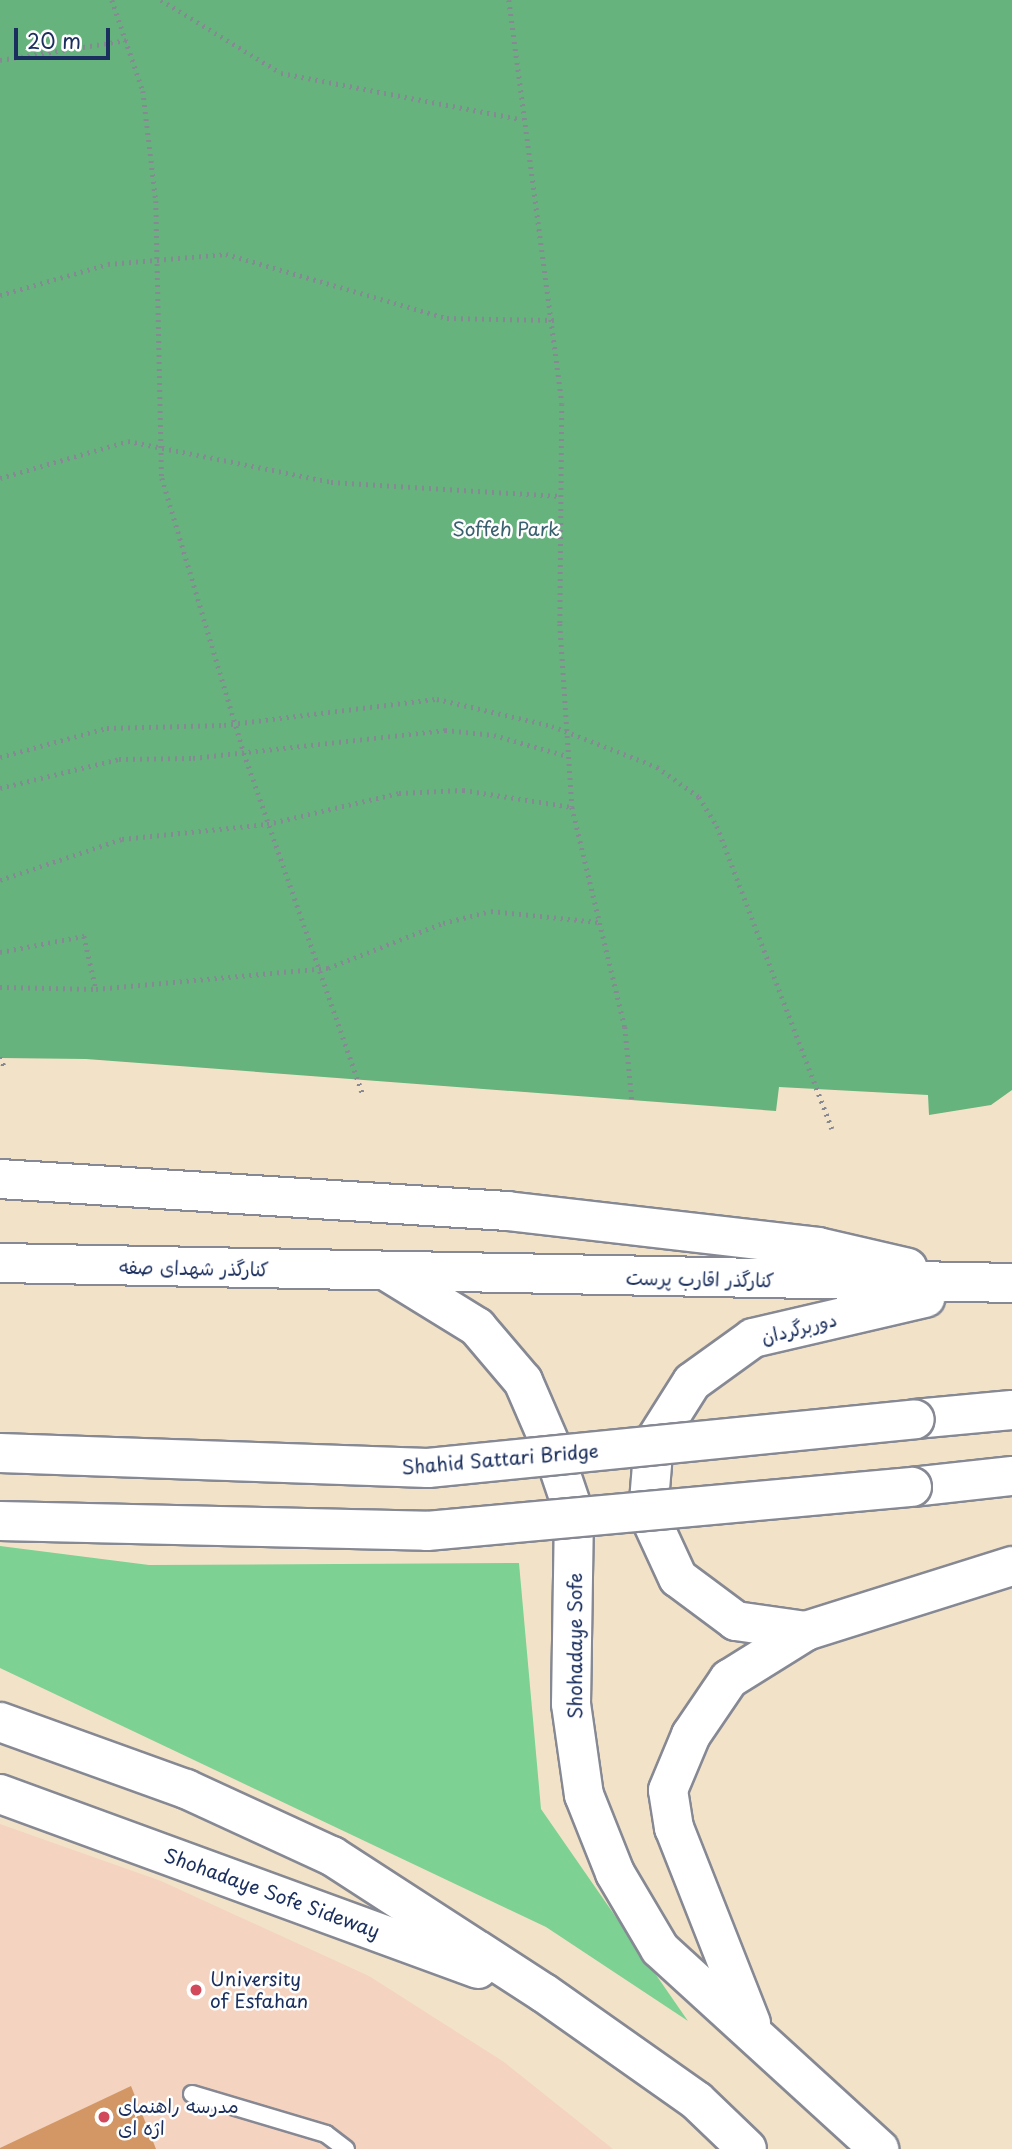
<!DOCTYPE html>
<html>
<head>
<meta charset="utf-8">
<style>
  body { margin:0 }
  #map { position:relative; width:1012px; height:2149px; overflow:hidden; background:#f2e3c8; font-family:"Playpen Sans","Playpen Sans Arabic",sans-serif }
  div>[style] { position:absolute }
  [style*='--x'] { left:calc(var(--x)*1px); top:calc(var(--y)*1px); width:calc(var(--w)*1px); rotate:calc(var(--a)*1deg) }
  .built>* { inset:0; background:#f4d3c0 }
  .green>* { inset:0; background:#7dd193 }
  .forest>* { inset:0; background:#66b37d }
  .building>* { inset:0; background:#d39765 }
  .path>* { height:4.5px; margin-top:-2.25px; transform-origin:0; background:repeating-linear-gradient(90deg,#868993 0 2px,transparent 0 7px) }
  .roads { filter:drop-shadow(2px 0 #868993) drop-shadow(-2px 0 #868993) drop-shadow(0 2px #868993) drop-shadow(0 -2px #868993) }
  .lane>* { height:16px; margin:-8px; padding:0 8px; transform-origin:8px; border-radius:8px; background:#fff }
  .secondary>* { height:38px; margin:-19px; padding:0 19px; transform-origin:19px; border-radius:19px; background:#fff }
  .highway>* { height:38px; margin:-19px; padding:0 19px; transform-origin:19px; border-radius:19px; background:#fff }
  .bridges { filter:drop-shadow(2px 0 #868993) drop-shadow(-2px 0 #868993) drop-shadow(0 2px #868993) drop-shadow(0 -2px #868993) }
  .highway-bridge>* { height:38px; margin:-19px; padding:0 19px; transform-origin:19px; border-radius:19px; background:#fff }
  .dots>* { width:19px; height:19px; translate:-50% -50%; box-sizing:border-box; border:4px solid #fff; border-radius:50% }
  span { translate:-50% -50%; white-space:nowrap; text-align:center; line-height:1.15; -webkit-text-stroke:5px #fff; paint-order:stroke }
  .park-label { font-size:19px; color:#38606e }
  .street-label { font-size:19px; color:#1b2f5e }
  .poi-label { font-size:19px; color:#1b2f5e }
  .left { translate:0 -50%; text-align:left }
  .scale { position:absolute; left:14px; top:28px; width:96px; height:32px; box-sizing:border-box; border:4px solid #1b2f5e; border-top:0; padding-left:9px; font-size:21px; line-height:24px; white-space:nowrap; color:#1b2f5e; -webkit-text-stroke:5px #fff; paint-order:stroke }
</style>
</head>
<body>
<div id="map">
  <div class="built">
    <i style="clip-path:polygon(0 1824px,161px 1881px,369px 1976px,504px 2062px,613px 2149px,0 2149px)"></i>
  </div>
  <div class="green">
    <i style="clip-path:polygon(0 1546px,149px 1565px,519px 1563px,541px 1809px,688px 2021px,546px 1927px,0 1668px)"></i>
  </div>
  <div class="forest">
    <i style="clip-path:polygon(0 0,1012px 0,1012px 1090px,991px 1105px,929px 1115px,928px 1095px,779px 1087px,776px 1111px,86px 1059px,0 1058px)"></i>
  </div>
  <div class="building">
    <i style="clip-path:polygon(131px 2086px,156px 2149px,0 2149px,0 2148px)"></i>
  </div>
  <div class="path">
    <i style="--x:112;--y:0;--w:96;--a:71.2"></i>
    <i style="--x:143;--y:91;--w:111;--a:83.3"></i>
    <i style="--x:156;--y:201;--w:277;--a:88.8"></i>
    <i style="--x:162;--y:478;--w:287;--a:73.4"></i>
    <i style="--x:244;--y:753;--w:362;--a:70.8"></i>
    <i style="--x:161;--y:0;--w:140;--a:31.3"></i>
    <i style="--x:281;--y:73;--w:244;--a:10.9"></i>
    <i style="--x:509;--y:0;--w:407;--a:82.5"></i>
    <i style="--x:562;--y:404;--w:220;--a:90.5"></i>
    <i style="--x:560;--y:624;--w:183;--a:86.2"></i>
    <i style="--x:572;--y:807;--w:226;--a:76.5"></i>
    <i style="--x:625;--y:1027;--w:73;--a:84.5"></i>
    <i style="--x:0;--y:60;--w:130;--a:-8.9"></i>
    <i style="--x:0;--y:295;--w:112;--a:-16"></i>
    <i style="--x:108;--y:264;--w:118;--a:-4.8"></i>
    <i style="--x:226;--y:254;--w:230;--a:16.2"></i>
    <i style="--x:447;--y:318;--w:107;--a:1.1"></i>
    <i style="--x:0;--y:478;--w:133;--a:-16.1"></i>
    <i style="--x:128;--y:441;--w:207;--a:11.4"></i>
    <i style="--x:331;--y:482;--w:229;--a:3.5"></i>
    <i style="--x:0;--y:757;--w:111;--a:-15.2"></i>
    <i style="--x:107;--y:728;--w:117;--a:-1.5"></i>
    <i style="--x:224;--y:725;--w:215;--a:-7"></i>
    <i style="--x:437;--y:699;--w:118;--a:13.2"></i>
    <i style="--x:552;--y:726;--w:113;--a:21.3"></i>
    <i style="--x:657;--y:767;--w:52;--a:35.5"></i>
    <i style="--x:699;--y:797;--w:34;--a:58"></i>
    <i style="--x:717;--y:826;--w:324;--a:69.2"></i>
    <i style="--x:0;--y:788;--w:122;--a:-13.7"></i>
    <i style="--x:119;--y:759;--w:74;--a:-0.8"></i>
    <i style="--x:193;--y:758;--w:254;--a:-6.3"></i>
    <i style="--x:445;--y:730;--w:49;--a:5.8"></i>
    <i style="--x:494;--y:735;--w:76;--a:16"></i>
    <i style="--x:0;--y:880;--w:129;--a:-18.6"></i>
    <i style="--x:122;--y:839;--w:146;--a:-5.9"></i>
    <i style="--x:267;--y:824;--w:136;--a:-13.2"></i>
    <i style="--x:399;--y:793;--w:64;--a:-2.7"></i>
    <i style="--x:463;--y:790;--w:110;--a:8.9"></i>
    <i style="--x:0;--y:952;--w:86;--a:-10.8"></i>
    <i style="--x:84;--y:936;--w:54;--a:77.2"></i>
    <i style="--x:0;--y:987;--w:96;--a:1.2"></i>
    <i style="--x:96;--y:989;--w:233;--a:-5.2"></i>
    <i style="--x:328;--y:968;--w:123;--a:-21.4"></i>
    <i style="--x:443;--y:923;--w:49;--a:-14"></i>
    <i style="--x:491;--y:911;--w:108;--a:5.9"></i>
    <i style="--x:0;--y:1057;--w:12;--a:66"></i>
  </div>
  <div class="roads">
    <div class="lane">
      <i style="--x:192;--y:2094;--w:140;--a:16.6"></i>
      <i style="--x:326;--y:2134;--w:25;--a:37"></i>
    </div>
    <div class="secondary">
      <i style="--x:0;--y:1179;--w:508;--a:3.61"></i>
      <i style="--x:507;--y:1211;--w:313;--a:6.6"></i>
      <i style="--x:818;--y:1247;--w:92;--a:13.1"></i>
      <i style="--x:0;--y:1263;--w:1012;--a:1.13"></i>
      <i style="--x:388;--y:1272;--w:105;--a:31.7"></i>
      <i style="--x:477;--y:1327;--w:71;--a:49.6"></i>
      <i style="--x:523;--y:1381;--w:73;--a:66.6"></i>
      <i style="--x:552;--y:1448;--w:69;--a:71.3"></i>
      <i style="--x:574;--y:1513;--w:191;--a:90.9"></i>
      <i style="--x:571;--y:1704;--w:92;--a:81.9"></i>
      <i style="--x:584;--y:1795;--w:84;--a:68.3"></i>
      <i style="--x:615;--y:1873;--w:88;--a:59.4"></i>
      <i style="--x:660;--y:1949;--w:297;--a:42.4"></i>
      <i style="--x:806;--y:1631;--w:71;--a:-171.9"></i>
      <i style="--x:736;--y:1621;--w:72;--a:-143.4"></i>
      <i style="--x:678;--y:1578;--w:72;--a:-114.8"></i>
      <i style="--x:648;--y:1513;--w:71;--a:-85.2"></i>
      <i style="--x:654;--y:1442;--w:71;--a:-57.7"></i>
      <i style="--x:692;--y:1382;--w:75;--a:-35.8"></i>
      <i style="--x:753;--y:1338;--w:177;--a:-13.1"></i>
      <i style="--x:0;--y:1722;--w:198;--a:19.8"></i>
      <i style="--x:186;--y:1789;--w:161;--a:24.7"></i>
      <i style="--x:332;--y:1856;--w:252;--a:32.9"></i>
      <i style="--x:544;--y:1993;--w:187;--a:35.2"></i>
      <i style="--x:697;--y:2101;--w:69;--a:43.8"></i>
      <i style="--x:0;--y:1794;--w:509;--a:20.11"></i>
      <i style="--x:751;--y:2023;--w:210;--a:-111.5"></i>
      <i style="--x:674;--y:1828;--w:38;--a:-99"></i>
      <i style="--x:668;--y:1790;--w:60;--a:-67.3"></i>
      <i style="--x:691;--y:1735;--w:68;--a:-55.8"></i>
      <i style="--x:729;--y:1679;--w:91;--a:-31.9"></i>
      <i style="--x:806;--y:1631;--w:216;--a:-17.5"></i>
    </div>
    <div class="highway">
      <i style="--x:915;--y:1419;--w:97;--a:-5.3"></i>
      <i style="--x:912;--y:1487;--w:101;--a:-6.3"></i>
    </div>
  </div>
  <div class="bridges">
    <div class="highway-bridge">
      <i style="--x:0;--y:1453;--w:428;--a:2"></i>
      <i style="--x:428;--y:1468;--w:489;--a:-5.7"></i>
      <i style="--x:0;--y:1521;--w:427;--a:1.3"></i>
      <i style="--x:427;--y:1531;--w:487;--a:-5.2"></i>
    </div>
  </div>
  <div class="dots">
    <i style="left:196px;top:1990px;background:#d1495b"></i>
    <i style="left:104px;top:2117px;background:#d1495b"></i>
  </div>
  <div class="park-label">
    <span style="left:506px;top:529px">Soffeh Park</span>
  </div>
  <div class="street-label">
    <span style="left:194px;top:1268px;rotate:1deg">کنارگذر شهدای صفه</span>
    <span style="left:700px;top:1279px;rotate:1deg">کنارگذر اقارب پرست</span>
    <span style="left:799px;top:1328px;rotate:-14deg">دوربرگردان</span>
    <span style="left:500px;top:1459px;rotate:-5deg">Shahid Sattari Bridge</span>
    <span style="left:575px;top:1646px;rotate:-90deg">Shohadaye Sofe</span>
    <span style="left:272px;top:1893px;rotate:20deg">Shohadaye Sofe Sideway</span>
  </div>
  <div class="poi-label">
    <span class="left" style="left:210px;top:1990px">University<br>of Esfahan</span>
    <span class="left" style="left:118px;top:2117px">مدرسه راهنمای<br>اژه ای</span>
  </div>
  <div class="scale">20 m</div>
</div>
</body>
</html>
